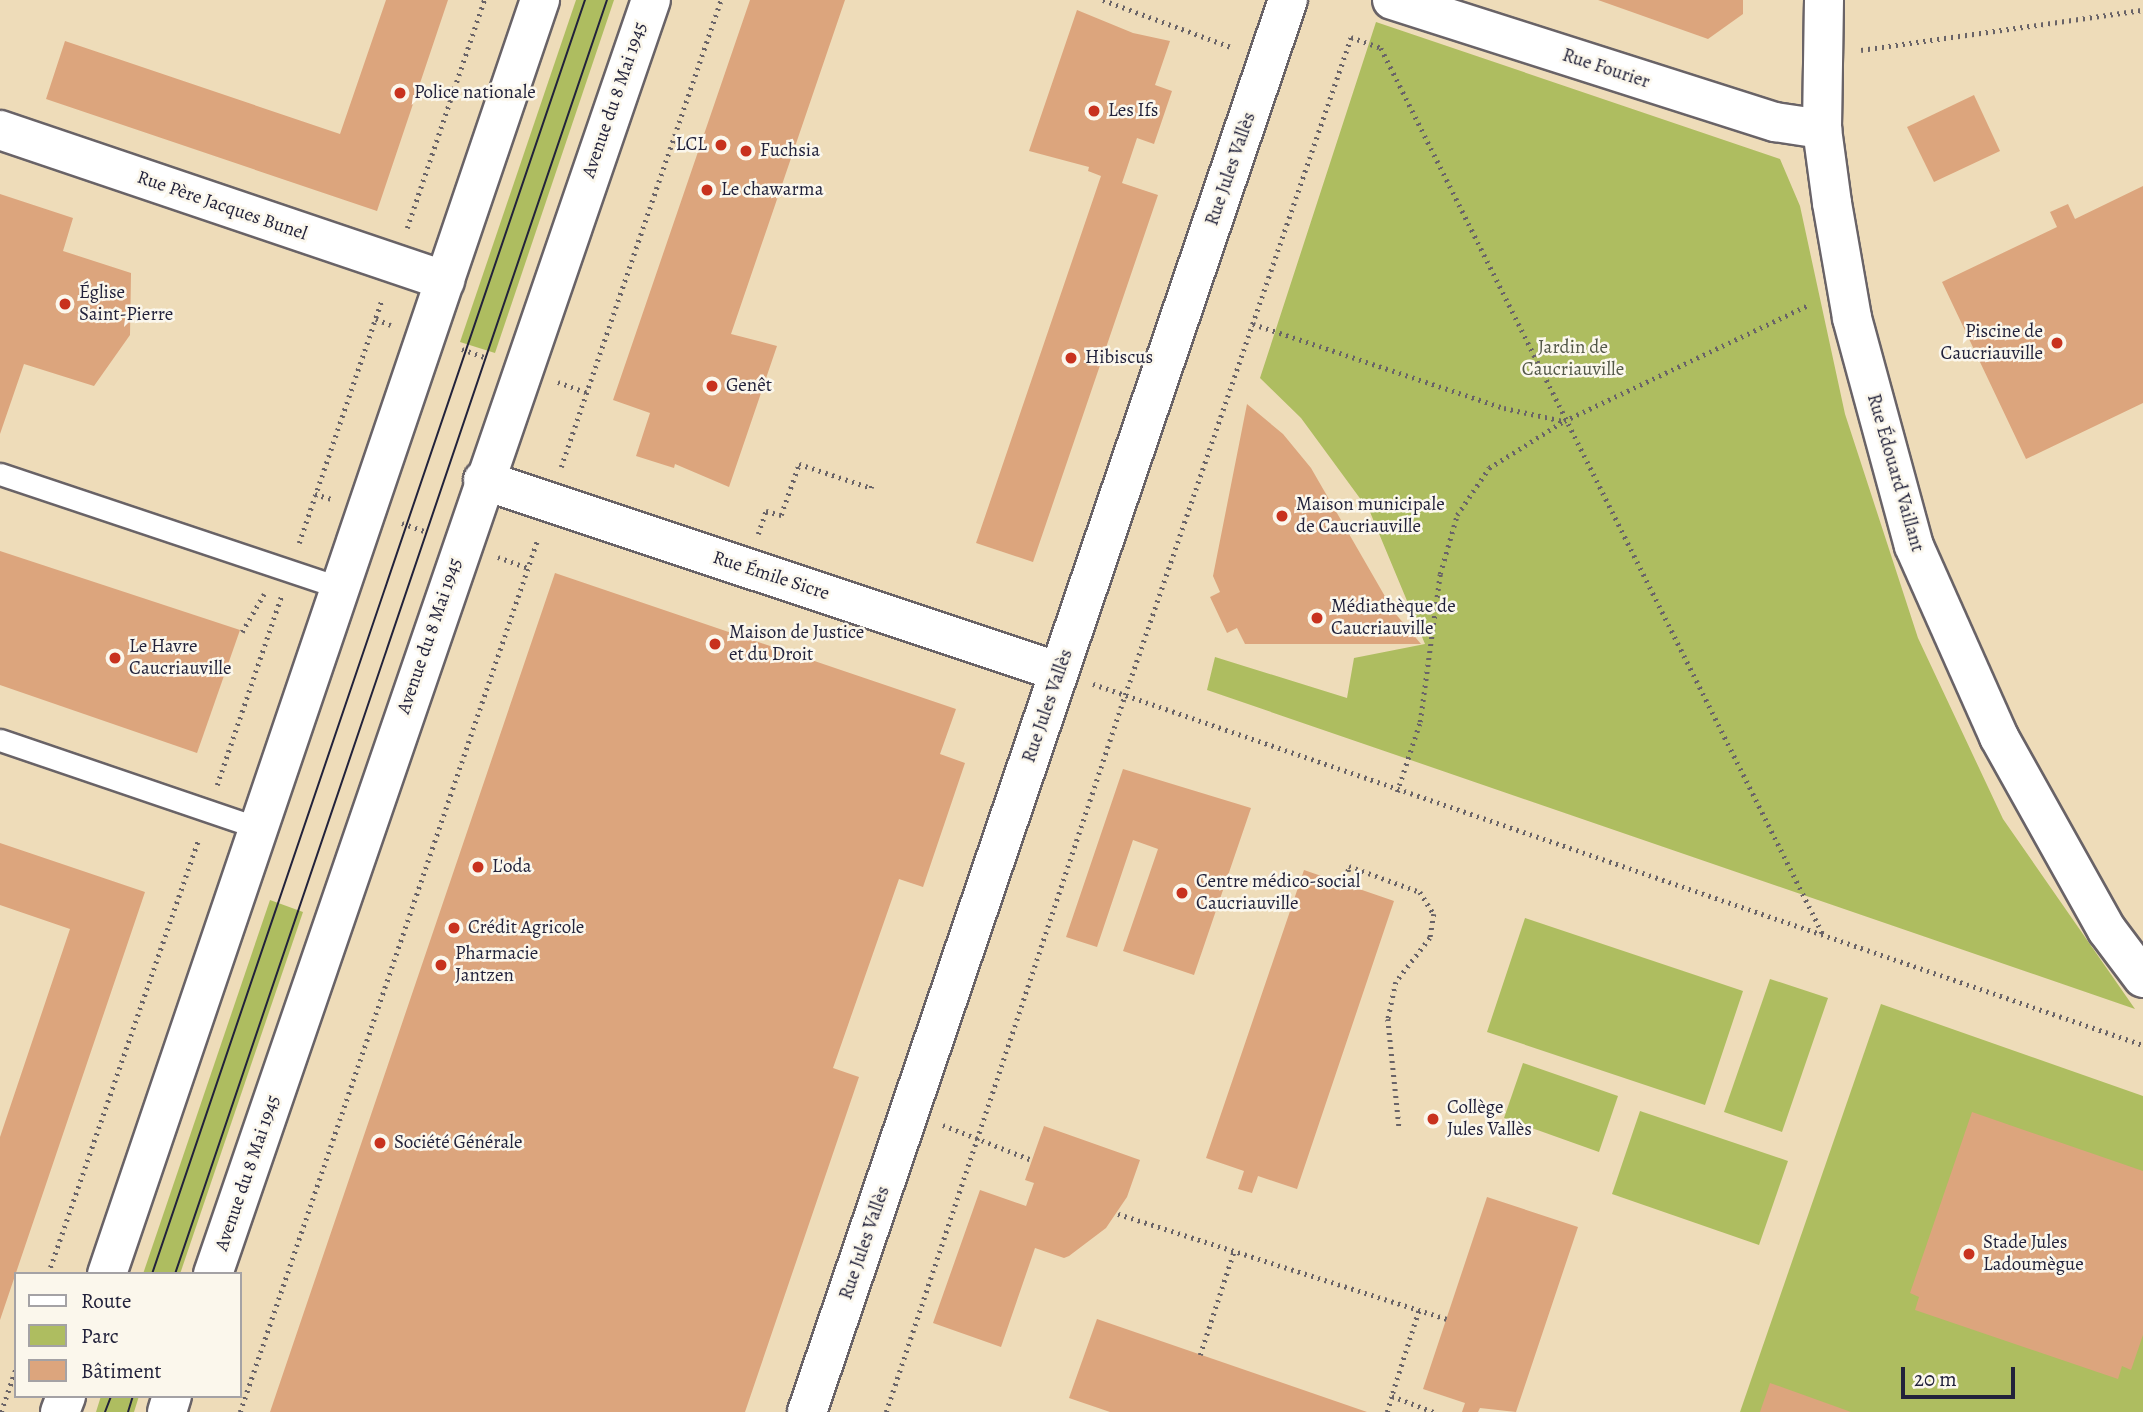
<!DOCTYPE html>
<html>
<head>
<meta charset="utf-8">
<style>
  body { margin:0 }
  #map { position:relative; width:2143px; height:1412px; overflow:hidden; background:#eedcb9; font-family:Alegreya,serif }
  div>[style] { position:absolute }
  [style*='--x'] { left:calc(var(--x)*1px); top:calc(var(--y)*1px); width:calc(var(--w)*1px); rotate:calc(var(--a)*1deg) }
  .green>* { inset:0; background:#aebd60 }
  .building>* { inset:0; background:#dca57d }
  .path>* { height:4.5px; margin-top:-2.25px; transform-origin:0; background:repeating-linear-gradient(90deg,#696367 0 2px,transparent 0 7px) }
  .roads { filter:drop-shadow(2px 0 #696367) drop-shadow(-2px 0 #696367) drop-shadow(0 2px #696367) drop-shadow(0 -2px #696367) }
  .service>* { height:21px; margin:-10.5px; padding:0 10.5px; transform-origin:10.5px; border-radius:10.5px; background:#fff }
  .minor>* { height:38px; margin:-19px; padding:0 19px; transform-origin:19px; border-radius:19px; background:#fff }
  .tertiary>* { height:38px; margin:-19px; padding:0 19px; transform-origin:19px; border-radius:19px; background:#fff }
  .tram>* { height:2px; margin:-1px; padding:0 1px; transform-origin:1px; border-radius:1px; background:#22223b }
  .dots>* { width:19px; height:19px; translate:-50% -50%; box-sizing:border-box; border:4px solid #fbf7ec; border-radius:50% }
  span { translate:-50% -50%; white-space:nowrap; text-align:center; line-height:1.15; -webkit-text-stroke:5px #fbf7ec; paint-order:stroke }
  .street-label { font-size:19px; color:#22223b }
  .poi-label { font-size:19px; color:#22223b }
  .left { translate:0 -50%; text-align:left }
  .right { translate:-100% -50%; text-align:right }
  .park-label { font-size:19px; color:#535848 }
  .legend { position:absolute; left:14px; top:1272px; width:228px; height:126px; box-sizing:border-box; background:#fbf7ec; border:2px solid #a4a2a5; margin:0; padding:9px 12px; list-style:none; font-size:21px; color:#22223b }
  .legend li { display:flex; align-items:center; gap:14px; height:35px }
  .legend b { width:35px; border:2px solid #a4a2a5 }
  .scale { position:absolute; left:1901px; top:1367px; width:114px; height:32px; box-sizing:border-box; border:4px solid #22223b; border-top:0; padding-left:9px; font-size:21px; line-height:24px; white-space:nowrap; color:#22223b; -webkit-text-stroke:5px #fbf7ec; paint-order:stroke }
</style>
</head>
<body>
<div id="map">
  <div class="green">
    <i style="clip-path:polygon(576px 0,614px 0,495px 353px,460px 342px)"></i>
    <i style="clip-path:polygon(1376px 22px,1780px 159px,1800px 206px,1845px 414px,1918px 638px,2003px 819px,2135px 1009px,1207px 690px,1215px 657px,1347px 698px,1354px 658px,1425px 644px,1370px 512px,1301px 418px,1260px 378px)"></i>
    <i style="clip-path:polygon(270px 900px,303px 912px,180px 1274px,143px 1274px)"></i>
    <i style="clip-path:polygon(1525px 918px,1743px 991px,1705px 1105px,1487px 1032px)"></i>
    <i style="clip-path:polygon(1770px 979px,1828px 998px,1782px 1132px,1724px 1112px)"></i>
    <i style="clip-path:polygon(1881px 1004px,2143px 1096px,2143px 1412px,1740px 1412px)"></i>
    <i style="clip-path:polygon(1523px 1063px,1618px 1096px,1599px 1152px,1504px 1118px)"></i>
    <i style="clip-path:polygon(1640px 1111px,1788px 1161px,1759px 1245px,1612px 1194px)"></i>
    <i style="clip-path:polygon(101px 1396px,139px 1396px,134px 1412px,96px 1412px)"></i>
  </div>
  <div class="building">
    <i style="clip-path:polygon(386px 0,448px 0,377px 211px,46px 99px,65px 41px,340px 134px)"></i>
    <i style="clip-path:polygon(750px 0,845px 0,731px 334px,777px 346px,729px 487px,675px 464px,674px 468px,636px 456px,650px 413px,613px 400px)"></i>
    <i style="clip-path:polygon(1598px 0,1743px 0,1743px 14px,1708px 39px)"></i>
    <i style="clip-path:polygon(1077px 10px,1133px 33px,1170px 41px,1155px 85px,1172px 91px,1154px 144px,1137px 138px,1122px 183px,1158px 195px,1033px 562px,976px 543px,1101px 176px,1088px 171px,1089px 167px,1029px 151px)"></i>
    <i style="clip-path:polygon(1974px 95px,2000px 151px,1934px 182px,1907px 127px)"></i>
    <i style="clip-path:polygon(2143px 186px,2143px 403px,2026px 459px,1942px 282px,2057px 227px,2050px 212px,2068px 204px,2075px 219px)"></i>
    <i style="clip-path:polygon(0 194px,73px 218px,63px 251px,131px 273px,130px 335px,94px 386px,24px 364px,0 434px)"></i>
    <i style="clip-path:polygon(1247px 404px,1283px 434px,1311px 468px,1394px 612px,1421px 644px,1245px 644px,1237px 628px,1227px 633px,1210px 597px,1220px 592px,1213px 576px)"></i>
    <i style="clip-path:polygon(0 551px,240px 630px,197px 753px,0 685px)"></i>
    <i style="clip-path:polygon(555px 573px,956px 709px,940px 754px,965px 763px,923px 887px,899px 879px,833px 1068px,859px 1077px,745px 1412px,270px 1412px)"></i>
    <i style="clip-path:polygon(1123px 769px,1251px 808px,1194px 975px,1123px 951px,1158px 849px,1133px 840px,1097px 947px,1066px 937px)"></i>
    <i style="clip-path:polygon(0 843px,145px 892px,0 1320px,0 1137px,70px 929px,0 905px)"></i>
    <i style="clip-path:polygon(1304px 870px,1394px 901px,1297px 1189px,1258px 1176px,1252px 1193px,1238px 1189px,1244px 1171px,1206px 1158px)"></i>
    <i style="clip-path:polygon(1972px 1112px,2143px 1171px,2143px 1335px,2131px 1370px,2122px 1366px,2118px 1379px,1915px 1310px,1919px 1297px,1910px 1293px)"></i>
    <i style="clip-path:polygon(1044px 1126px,1140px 1160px,1127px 1197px,1106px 1228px,1069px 1256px,1064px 1258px,1035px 1248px,1001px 1347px,933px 1323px,980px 1190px,1026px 1206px,1034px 1183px,1025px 1180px)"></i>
    <i style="clip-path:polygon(1487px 1197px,1578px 1227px,1516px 1412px,1480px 1408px,1478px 1412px,1462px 1412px,1465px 1403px,1423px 1389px)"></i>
    <i style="clip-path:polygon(1097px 1319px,1367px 1412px,1110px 1412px,1069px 1398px)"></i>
    <i style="clip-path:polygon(1770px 1383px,1851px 1412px,1760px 1412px)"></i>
  </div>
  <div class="path">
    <i style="--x:1103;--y:0;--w:136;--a:20.2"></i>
    <i style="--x:1861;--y:50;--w:285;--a:-8.1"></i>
    <i style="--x:407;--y:228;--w:241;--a:-71.3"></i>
    <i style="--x:376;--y:319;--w:16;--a:22"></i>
    <i style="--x:1253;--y:324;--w:265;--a:18.5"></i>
    <i style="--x:1504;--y:408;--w:60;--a:12.4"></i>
    <i style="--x:462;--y:349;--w:27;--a:20"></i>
    <i style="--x:558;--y:382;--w:30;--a:20"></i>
    <i style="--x:561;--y:467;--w:494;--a:-71.1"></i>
    <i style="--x:315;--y:494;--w:17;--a:17"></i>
    <i style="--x:402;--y:523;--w:27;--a:20"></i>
    <i style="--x:758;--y:534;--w:24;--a:-71"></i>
    <i style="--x:766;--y:511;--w:16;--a:15"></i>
    <i style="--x:781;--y:515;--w:54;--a:-70.6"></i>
    <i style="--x:799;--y:464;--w:76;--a:18.4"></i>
    <i style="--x:871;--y:488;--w:5;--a:-79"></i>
    <i style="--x:299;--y:543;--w:258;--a:-71.2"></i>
    <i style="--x:498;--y:557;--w:33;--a:20"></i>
    <i style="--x:242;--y:632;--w:44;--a:-59.9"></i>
    <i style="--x:1093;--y:684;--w:1110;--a:18.97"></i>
    <i style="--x:217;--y:785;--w:199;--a:-71.2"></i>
    <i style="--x:1397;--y:792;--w:74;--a:-71.8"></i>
    <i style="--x:1420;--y:722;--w:149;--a:-82.3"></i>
    <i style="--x:1440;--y:574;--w:61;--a:-73.9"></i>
    <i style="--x:1457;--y:515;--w:57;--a:-55.8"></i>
    <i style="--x:1489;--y:468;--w:89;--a:-32.1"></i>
    <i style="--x:1564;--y:421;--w:272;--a:-25.4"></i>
    <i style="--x:1344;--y:885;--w:20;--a:-75"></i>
    <i style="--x:1349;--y:866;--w:76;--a:20.1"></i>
    <i style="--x:1420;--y:892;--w:26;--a:58"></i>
    <i style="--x:1434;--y:914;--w:24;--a:99"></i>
    <i style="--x:1430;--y:938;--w:56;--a:127.7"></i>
    <i style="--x:1396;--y:982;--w:38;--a:102"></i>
    <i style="--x:1388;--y:1019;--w:108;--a:84.1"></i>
    <i style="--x:943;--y:1125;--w:96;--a:21.5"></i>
    <i style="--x:1118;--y:1214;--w:345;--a:17.7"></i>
    <i style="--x:48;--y:1274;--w:460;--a:-70.9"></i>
    <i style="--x:1419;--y:1311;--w:89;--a:107.6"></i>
    <i style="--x:1392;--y:1396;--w:45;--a:20.9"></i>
    <i style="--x:1200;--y:1355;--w:109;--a:-71.9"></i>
    <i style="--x:1;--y:1412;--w:46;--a:-71.2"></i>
    <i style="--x:240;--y:1412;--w:923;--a:-71.17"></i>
    <i style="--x:886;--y:1412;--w:756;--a:-71.57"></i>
    <i style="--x:1125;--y:695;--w:696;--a:-71.04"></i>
    <i style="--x:1351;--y:37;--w:32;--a:20"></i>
    <i style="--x:1381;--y:48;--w:992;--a:63.49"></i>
    <i style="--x:1387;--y:1412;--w:17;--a:-73"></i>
  </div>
  <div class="roads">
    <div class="service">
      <i style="--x:0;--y:474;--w:360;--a:18.5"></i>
      <i style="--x:0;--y:740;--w:270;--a:18.8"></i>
    </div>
    <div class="minor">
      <i style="--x:1392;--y:0;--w:402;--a:17.7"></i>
      <i style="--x:1775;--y:122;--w:48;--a:8.5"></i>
      <i style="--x:1824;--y:0;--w:129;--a:90.9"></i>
      <i style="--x:1822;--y:129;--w:75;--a:82.3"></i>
      <i style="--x:1832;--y:203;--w:117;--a:80.1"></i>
      <i style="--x:1852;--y:318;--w:236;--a:74.8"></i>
      <i style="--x:1914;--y:546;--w:209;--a:66"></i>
      <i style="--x:1999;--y:737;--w:221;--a:60.8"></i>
      <i style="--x:2107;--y:930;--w:60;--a:53.1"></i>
      <i style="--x:0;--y:130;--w:470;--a:18.7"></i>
      <i style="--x:483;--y:480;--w:607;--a:18.43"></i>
      <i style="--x:807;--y:1412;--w:1492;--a:-71.19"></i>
    </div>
    <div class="tertiary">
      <i style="--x:107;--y:1274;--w:1346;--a:-71.23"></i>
      <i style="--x:213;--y:1274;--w:1347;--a:-71.03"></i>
      <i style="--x:60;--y:1412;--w:17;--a:-69"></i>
      <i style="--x:167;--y:1412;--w:17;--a:-73"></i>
    </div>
  </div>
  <div class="tram">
    <i style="--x:152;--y:1274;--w:1346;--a:-71.23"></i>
    <i style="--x:175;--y:1274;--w:1345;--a:-71.27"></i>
    <i style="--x:105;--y:1412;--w:17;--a:-69"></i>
    <i style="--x:128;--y:1412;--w:17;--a:-73"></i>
  </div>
  <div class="dots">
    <i style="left:400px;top:93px;background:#c8321e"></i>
    <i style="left:1094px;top:111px;background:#c8321e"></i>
    <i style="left:721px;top:145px;background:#c8321e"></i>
    <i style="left:746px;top:151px;background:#c8321e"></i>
    <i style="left:707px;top:190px;background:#c8321e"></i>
    <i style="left:65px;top:304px;background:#c8321e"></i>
    <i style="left:2057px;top:343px;background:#c8321e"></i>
    <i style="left:1071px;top:358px;background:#c8321e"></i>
    <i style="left:712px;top:386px;background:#c8321e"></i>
    <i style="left:1282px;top:516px;background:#c8321e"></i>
    <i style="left:1317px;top:618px;background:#c8321e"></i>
    <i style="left:715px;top:644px;background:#c8321e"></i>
    <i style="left:115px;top:658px;background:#c8321e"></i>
    <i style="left:478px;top:867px;background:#c8321e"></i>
    <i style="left:1182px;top:893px;background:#c8321e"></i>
    <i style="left:454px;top:928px;background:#c8321e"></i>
    <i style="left:441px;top:965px;background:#c8321e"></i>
    <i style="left:1433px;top:1119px;background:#c8321e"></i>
    <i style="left:380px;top:1143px;background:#c8321e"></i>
    <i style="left:1969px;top:1254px;background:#c8321e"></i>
  </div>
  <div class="street-label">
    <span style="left:1606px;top:69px;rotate:18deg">Rue Fourier</span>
    <span style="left:615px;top:100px;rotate:-71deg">Avenue du 8 Mai 1945</span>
    <span style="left:1231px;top:169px;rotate:-71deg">Rue Jules Vallès</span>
    <span style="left:222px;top:206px;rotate:19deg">Rue Père Jacques Bunel</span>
    <span style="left:1895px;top:473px;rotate:74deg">Rue Édouard Vaillant</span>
    <span style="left:771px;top:576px;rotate:18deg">Rue Émile Sicre</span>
    <span style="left:430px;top:636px;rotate:-71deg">Avenue du 8 Mai 1945</span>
    <span style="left:1048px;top:706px;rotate:-71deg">Rue Jules Vallès</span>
    <span style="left:248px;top:1173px;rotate:-71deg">Avenue du 8 Mai 1945</span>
    <span style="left:865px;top:1243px;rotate:-71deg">Rue Jules Vallès</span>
  </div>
  <div class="poi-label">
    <span class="left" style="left:414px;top:93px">Police nationale</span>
    <span class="left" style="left:1108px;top:111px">Les Ifs</span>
    <span class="right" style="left:707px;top:145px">LCL</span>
    <span class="left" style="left:760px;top:151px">Fuchsia</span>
    <span class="left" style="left:721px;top:190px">Le chawarma</span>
    <span class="left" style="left:79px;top:304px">Église<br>Saint-Pierre</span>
    <span class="right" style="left:2043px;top:343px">Piscine de<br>Caucriauville</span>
    <span class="left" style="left:1085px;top:358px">Hibiscus</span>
    <span class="left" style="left:726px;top:386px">Genêt</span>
    <span class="left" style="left:1296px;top:516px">Maison municipale<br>de Caucriauville</span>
    <span class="left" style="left:1331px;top:618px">Médiathèque de<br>Caucriauville</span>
    <span class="left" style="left:729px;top:644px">Maison de Justice<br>et du Droit</span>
    <span class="left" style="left:129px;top:658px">Le Havre<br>Caucriauville</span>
    <span class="left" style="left:492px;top:867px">L'oda</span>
    <span class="left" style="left:1196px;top:893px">Centre médico-social<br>Caucriauville</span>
    <span class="left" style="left:468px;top:928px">Crédit Agricole</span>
    <span class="left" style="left:455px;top:965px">Pharmacie<br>Jantzen</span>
    <span class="left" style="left:1447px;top:1119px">Collège<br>Jules Vallès</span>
    <span class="left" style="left:394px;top:1143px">Société Générale</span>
    <span class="left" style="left:1983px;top:1254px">Stade Jules<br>Ladoumègue</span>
  </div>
  <div class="park-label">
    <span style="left:1573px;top:359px">Jardin de<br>Caucriauville</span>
  </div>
  <ul class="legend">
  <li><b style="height:9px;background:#fff"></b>Route</li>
  <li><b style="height:19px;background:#aebd60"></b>Parc</li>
  <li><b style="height:19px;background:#dca57d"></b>Bâtiment</li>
  </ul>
  <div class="scale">20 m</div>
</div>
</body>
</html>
